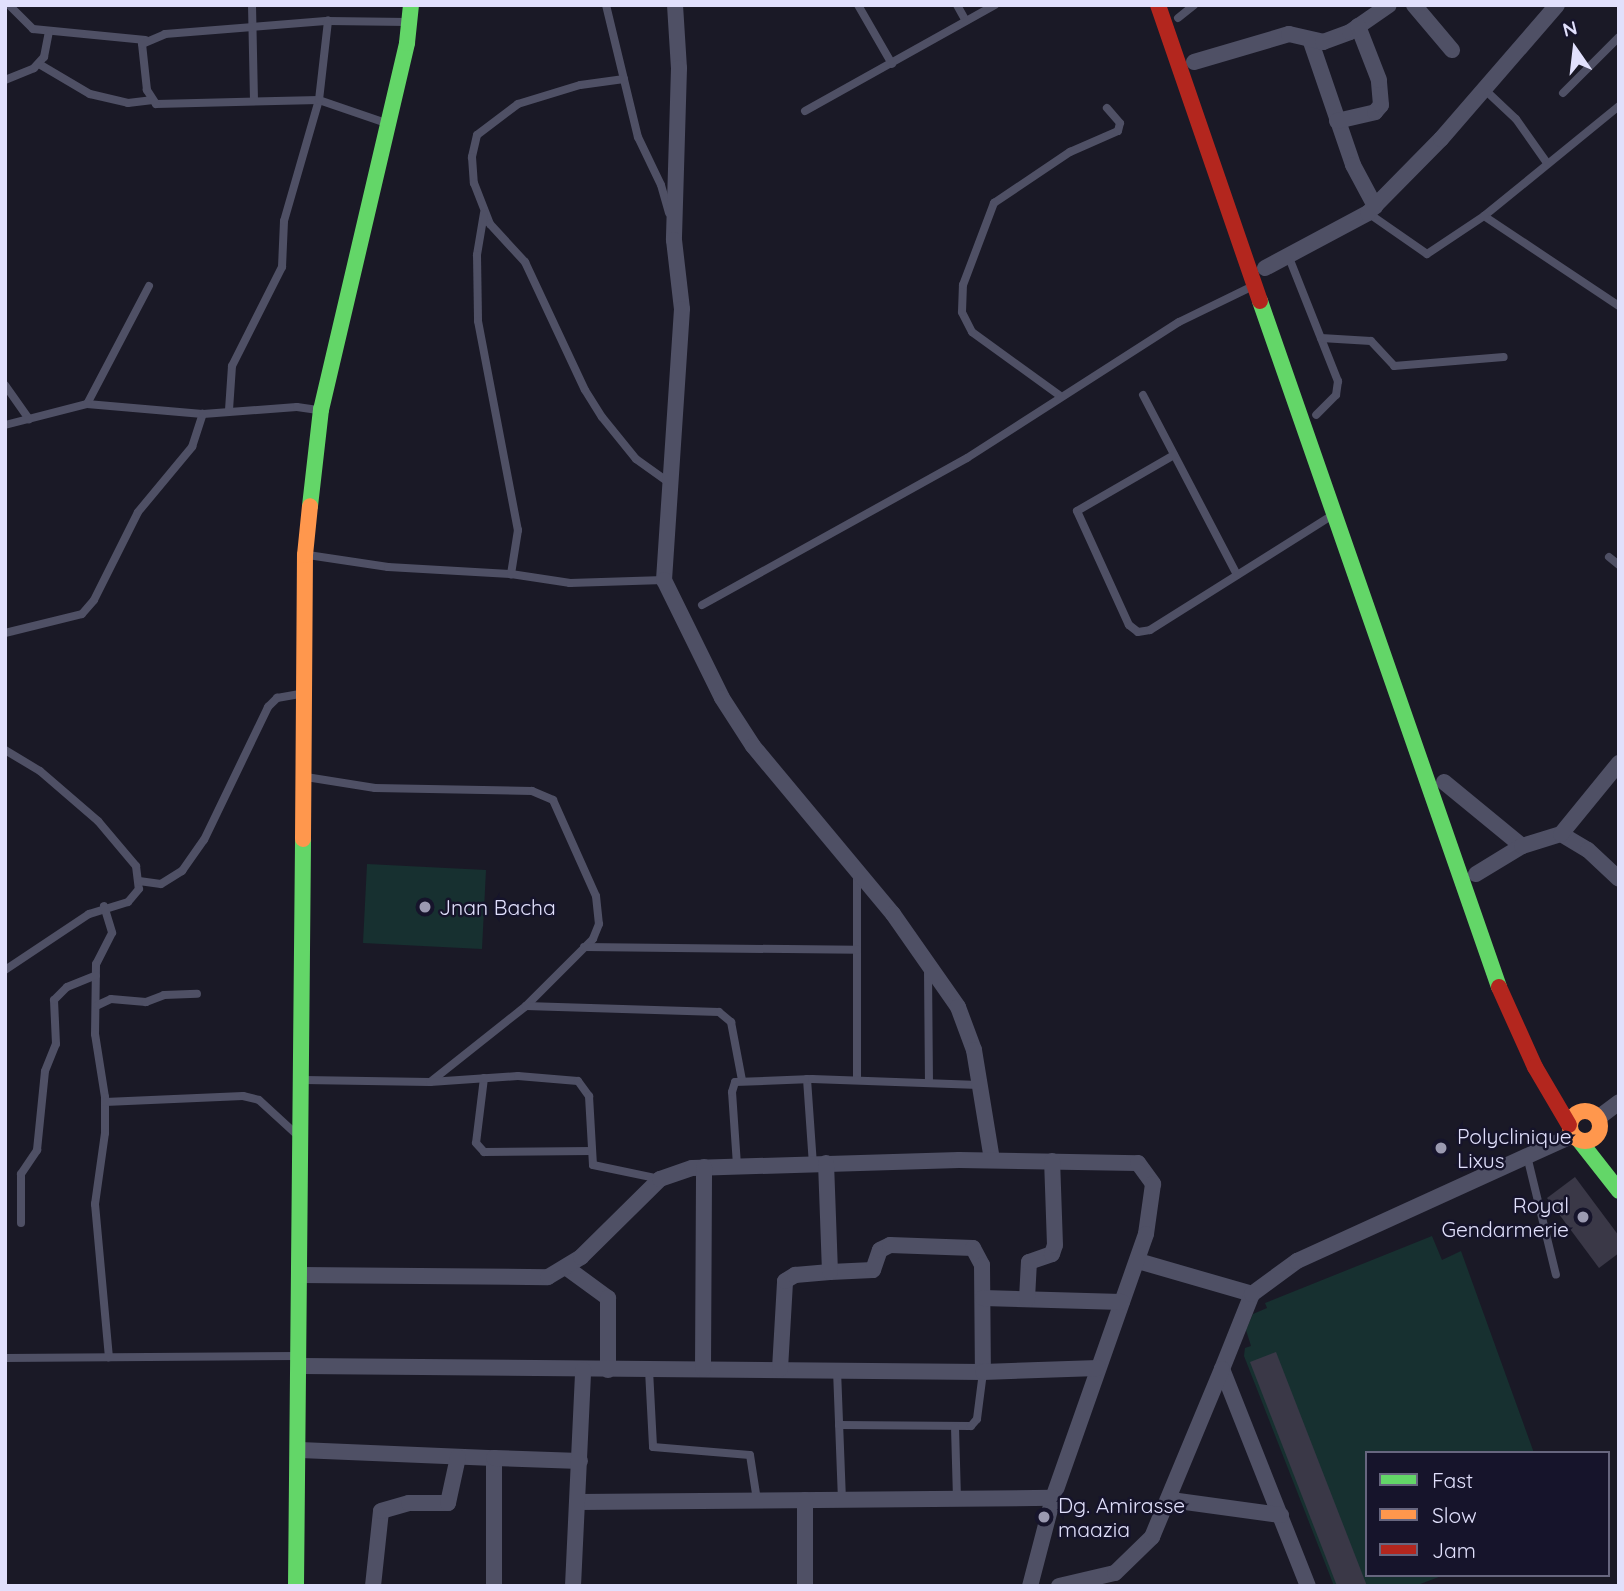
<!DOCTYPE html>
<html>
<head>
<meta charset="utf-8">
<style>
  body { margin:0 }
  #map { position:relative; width:1624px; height:1591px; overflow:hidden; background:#1a1926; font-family:Quicksand,sans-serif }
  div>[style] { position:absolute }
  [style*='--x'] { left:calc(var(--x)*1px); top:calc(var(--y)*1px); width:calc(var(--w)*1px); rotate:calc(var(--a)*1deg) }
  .green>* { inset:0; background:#173030 }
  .building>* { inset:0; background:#3a3847 }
  .lane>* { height:8px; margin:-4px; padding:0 4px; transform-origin:4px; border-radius:4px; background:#4f5065 }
  .street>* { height:16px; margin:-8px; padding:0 8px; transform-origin:8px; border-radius:8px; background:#4f5065 }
  .fast>* { height:16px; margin:-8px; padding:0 8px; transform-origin:8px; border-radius:8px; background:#63d668 }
  .slow>* { height:16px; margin:-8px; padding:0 8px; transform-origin:8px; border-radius:8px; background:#ff974d }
  .slow>.ring { margin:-8px; padding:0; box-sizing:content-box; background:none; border:16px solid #ff974d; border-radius:50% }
  .jam>* { height:16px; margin:-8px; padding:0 8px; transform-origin:8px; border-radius:8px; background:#b3261e }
  .dots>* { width:19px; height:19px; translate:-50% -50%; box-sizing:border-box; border:4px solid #16142b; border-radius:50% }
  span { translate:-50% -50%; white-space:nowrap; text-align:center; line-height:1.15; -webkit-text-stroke:5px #16142b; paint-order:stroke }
  .poi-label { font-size:21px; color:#e1e0fc }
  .left { translate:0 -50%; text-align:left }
  .right { translate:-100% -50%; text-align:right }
  .frame { position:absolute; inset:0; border:7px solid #e1e0fc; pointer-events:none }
  .legend { position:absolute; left:1365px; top:1451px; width:245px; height:126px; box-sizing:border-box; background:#16142b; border:2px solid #67667f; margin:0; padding:9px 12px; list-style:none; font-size:21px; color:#e1e0fc }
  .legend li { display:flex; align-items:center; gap:14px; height:35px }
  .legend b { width:35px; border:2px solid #67667f }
  .north { position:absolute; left:1540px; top:14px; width:70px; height:70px; -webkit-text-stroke:5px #16142b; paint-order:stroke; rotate:346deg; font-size:19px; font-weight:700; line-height:28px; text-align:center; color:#e1e0fc }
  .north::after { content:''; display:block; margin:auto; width:24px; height:32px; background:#e1e0fc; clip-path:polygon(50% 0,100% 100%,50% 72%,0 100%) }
</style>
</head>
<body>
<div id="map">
  <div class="green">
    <i style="clip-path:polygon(367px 864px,486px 870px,482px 949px,363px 943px)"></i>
    <i style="clip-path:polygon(1432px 1236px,1442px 1260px,1461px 1251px,1534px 1453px,1367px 1453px,1367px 1575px,1444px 1575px,1415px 1586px,1334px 1586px,1244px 1356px,1245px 1348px,1251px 1346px,1246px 1330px,1253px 1314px,1267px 1308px,1265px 1303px)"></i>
  </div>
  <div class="building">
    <i style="clip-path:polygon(1575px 1177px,1619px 1236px,1619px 1253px,1599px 1268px,1547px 1198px)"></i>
    <i style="clip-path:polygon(1276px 1352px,1367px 1586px,1337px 1586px,1250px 1362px)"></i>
  </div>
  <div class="lane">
    <i style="--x:9;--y:5;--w:34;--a:45"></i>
    <i style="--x:33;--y:29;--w:113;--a:5.6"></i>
    <i style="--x:252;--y:5;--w:95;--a:88.8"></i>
    <i style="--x:606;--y:5;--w:136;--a:76.4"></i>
    <i style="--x:638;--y:137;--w:53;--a:64.4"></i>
    <i style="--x:661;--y:185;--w:29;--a:74"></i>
    <i style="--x:858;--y:5;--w:68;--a:60"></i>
    <i style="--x:957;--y:5;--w:18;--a:61"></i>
    <i style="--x:1178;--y:18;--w:21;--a:-39"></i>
    <i style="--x:39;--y:64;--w:59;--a:30.5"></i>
    <i style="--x:90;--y:94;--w:39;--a:13"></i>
    <i style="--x:128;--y:103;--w:23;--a:-7"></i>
    <i style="--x:624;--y:79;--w:44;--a:172.2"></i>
    <i style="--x:580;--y:85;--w:65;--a:163"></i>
    <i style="--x:518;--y:104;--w:51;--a:142.9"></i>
    <i style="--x:477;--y:135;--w:23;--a:103"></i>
    <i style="--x:472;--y:157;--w:26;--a:86"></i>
    <i style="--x:474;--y:183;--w:44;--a:68.7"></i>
    <i style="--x:490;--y:224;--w:52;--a:47.4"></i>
    <i style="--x:525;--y:262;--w:141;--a:64.9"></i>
    <i style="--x:585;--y:390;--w:32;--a:58"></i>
    <i style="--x:602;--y:417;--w:54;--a:51"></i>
    <i style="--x:636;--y:459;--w:43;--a:35.5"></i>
    <i style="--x:5;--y:80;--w:31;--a:-22"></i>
    <i style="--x:34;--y:68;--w:15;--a:-48"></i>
    <i style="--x:44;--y:57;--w:25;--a:-79"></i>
    <i style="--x:1483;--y:88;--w:45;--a:43.2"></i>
    <i style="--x:1516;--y:119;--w:54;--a:54.8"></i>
    <i style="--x:1563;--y:93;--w:79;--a:-45"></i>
    <i style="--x:1619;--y:106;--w:174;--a:140.8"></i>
    <i style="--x:1484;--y:216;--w:162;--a:33.7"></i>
    <i style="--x:805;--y:111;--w:218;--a:-29.2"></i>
    <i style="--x:386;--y:123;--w:71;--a:-161.1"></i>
    <i style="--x:319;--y:100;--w:163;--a:178.6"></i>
    <i style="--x:156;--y:104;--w:17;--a:-123"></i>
    <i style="--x:147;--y:90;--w:46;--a:-96.2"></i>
    <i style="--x:142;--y:44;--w:25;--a:-23"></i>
    <i style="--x:165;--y:34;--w:164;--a:-4.6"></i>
    <i style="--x:328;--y:21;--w:80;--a:0.7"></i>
    <i style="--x:484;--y:213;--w:43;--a:99.5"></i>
    <i style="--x:477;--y:255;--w:66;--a:89.1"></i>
    <i style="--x:478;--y:321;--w:213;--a:79.2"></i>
    <i style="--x:518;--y:530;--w:45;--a:99"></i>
    <i style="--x:1368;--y:213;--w:72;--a:34.8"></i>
    <i style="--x:1427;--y:254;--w:69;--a:-33.7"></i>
    <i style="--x:1288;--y:255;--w:136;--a:68.4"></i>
    <i style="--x:1338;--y:381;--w:14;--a:98"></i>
    <i style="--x:1336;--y:395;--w:28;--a:135"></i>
    <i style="--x:149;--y:286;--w:133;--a:117.7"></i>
    <i style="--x:87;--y:404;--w:116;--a:4.9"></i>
    <i style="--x:1321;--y:338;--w:50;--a:3.4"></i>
    <i style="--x:1371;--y:341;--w:34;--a:47"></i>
    <i style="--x:1394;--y:366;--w:110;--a:-4.7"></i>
    <i style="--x:5;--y:385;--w:42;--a:54.8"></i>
    <i style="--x:1059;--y:395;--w:107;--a:-144.1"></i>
    <i style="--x:972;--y:332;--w:22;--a:-117"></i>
    <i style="--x:962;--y:312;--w:27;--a:-88"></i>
    <i style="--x:963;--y:285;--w:88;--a:-69.3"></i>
    <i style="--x:994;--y:203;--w:92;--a:-33.9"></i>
    <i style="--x:1070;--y:152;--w:52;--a:-23.6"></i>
    <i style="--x:1118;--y:131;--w:8;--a:-76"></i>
    <i style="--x:1120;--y:123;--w:20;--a:-131"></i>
    <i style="--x:1143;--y:395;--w:203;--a:62.4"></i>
    <i style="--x:229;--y:410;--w:44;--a:-86.1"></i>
    <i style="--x:232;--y:366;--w:111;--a:-63.2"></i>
    <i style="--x:282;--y:267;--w:46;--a:-87.5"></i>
    <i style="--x:284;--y:221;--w:126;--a:-73.9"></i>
    <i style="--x:319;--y:100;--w:80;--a:-83.5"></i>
    <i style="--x:5;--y:425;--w:85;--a:-14.4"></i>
    <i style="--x:1174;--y:455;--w:112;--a:150"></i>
    <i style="--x:1077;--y:511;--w:125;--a:65.5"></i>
    <i style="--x:1129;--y:625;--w:11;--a:38"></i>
    <i style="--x:1138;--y:632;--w:12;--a:-9"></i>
    <i style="--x:1150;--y:630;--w:210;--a:-32.2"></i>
    <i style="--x:308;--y:555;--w:81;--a:8.5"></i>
    <i style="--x:388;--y:567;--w:123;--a:3.3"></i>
    <i style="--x:511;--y:574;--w:60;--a:8.7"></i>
    <i style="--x:570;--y:583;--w:94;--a:-1.8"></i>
    <i style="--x:1609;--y:557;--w:13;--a:39"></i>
    <i style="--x:702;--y:605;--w:303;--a:-29"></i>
    <i style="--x:967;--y:458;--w:252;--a:-32.7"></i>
    <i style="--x:1179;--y:322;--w:78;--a:-25.9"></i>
    <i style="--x:5;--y:633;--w:79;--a:-13.9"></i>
    <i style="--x:82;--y:614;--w:18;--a:-49"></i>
    <i style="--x:94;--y:600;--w:98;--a:-63.4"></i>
    <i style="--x:138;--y:512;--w:85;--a:-50.3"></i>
    <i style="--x:192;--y:447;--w:35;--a:-72"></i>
    <i style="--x:203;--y:414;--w:94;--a:-4.3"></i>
    <i style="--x:297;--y:407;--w:21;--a:8"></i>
    <i style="--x:5;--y:750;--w:41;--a:31"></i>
    <i style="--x:40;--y:771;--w:77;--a:40.8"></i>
    <i style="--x:98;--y:821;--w:59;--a:49.8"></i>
    <i style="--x:136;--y:866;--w:23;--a:83"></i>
    <i style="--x:139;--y:889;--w:17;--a:130"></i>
    <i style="--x:128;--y:902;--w:41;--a:162.9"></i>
    <i style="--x:89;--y:914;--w:101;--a:146.3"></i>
    <i style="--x:306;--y:777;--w:70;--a:9.1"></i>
    <i style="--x:375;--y:788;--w:157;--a:1.1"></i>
    <i style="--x:532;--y:791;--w:23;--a:23"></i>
    <i style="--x:553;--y:800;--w:105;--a:65.9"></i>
    <i style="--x:596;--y:896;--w:28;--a:84"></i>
    <i style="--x:599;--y:924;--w:16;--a:112"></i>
    <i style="--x:593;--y:939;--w:95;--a:135"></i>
    <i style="--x:526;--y:1006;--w:122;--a:141.6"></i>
    <i style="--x:857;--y:873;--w:207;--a:90"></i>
    <i style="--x:139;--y:881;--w:22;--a:8"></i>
    <i style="--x:161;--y:884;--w:25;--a:-32"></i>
    <i style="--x:182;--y:871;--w:38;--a:-55"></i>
    <i style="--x:204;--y:840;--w:148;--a:-64.3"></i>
    <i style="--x:268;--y:707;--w:13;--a:-45"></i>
    <i style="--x:277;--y:698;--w:23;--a:-10"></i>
    <i style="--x:104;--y:906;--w:28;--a:73"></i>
    <i style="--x:112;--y:933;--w:35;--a:117"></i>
    <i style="--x:96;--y:964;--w:70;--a:90.8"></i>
    <i style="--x:95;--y:1034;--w:64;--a:81"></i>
    <i style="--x:105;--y:1097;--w:36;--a:90"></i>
    <i style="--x:105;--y:1133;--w:72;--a:98"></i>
    <i style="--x:95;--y:1204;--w:154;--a:84.8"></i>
    <i style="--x:584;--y:947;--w:273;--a:0.6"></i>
    <i style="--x:928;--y:970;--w:113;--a:89.5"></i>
    <i style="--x:98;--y:1005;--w:14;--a:-25"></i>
    <i style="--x:111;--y:999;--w:35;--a:5"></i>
    <i style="--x:146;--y:1002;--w:19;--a:-21"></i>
    <i style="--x:164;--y:995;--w:33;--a:-2"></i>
    <i style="--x:526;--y:1006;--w:193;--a:1.8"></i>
    <i style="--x:719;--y:1012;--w:16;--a:40"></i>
    <i style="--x:731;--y:1022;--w:59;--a:79.3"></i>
    <i style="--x:484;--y:1078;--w:65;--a:97"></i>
    <i style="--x:476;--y:1143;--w:12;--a:48"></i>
    <i style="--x:484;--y:1152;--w:108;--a:-0.5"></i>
    <i style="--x:807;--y:1079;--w:85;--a:86"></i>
    <i style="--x:304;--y:1080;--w:126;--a:0.9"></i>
    <i style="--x:430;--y:1082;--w:88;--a:-3.9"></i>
    <i style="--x:518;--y:1076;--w:60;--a:4.8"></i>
    <i style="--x:578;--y:1081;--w:19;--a:54"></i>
    <i style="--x:589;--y:1096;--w:69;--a:86.7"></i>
    <i style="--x:593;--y:1165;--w:68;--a:11.8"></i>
    <i style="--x:105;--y:1102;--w:138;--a:-2.5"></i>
    <i style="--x:243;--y:1096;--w:16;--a:14"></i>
    <i style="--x:259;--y:1100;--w:49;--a:42.5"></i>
    <i style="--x:1527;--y:1156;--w:122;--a:76.3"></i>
    <i style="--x:737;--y:1165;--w:73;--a:-93.9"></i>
    <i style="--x:732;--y:1092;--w:10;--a:-73"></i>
    <i style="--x:735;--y:1082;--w:77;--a:-2.2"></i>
    <i style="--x:812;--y:1079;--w:167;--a:2.1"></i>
    <i style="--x:21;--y:1223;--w:49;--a:-90"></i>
    <i style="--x:21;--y:1174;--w:29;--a:-56"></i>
    <i style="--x:37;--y:1150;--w:79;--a:-84.2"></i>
    <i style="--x:45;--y:1071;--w:29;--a:-68"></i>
    <i style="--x:56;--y:1044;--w:44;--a:-92.6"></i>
    <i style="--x:54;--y:1000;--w:18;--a:-45"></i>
    <i style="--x:67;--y:987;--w:31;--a:-22"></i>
    <i style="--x:5;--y:1358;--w:291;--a:-0.4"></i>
    <i style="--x:649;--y:1370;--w:77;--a:87"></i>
    <i style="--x:653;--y:1447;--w:97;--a:4.7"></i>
    <i style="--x:750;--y:1455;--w:46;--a:81.2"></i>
    <i style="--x:837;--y:1370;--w:130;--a:87.8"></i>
    <i style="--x:839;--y:1425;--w:132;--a:0.4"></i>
    <i style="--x:971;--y:1426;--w:9;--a:-49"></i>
    <i style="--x:977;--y:1419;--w:47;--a:-82.7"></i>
    <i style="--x:955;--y:1427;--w:72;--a:88.4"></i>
  </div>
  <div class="street">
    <i style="--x:675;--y:5;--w:63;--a:86.4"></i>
    <i style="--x:679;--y:68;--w:172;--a:91.7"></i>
    <i style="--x:674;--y:240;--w:69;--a:83.4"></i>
    <i style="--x:682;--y:309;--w:272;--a:93.8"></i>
    <i style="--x:664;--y:580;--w:131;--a:63.8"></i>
    <i style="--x:722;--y:698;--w:57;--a:57.1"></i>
    <i style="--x:753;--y:746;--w:219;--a:50.2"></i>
    <i style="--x:893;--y:914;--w:113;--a:55"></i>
    <i style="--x:958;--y:1007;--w:46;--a:69.6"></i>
    <i style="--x:974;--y:1050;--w:111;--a:80.7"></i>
    <i style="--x:1414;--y:5;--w:59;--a:49.8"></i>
    <i style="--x:1311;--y:42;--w:130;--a:71.1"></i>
    <i style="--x:1353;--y:165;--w:47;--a:61.8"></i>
    <i style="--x:1194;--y:62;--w:99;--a:-16.4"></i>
    <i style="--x:1289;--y:34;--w:35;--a:13"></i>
    <i style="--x:1323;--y:42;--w:29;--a:-20"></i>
    <i style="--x:1350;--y:32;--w:47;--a:-34.7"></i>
    <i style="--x:1337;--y:121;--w:39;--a:-13"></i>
    <i style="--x:1375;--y:112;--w:9;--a:-49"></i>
    <i style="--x:1381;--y:105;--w:25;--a:-95"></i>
    <i style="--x:1379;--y:80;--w:58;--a:-111.3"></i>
    <i style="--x:1265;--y:268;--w:117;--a:-28.1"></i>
    <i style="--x:1368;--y:213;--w:104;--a:-45.4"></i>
    <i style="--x:1441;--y:139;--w:177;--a:-49.1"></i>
    <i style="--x:1444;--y:782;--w:101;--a:39.4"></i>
    <i style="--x:1561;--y:834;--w:31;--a:31"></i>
    <i style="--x:1588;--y:850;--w:42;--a:43.1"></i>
    <i style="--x:1476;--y:874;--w:54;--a:-31.3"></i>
    <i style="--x:1522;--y:846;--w:41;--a:-17.1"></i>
    <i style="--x:1561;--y:834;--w:92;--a:-50.8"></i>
    <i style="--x:1598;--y:1118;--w:26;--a:-37"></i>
    <i style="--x:1138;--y:1261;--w:119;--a:16.1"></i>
    <i style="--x:1252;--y:1294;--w:81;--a:111.8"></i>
    <i style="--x:1222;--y:1369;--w:233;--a:68.4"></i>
    <i style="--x:567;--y:1268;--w:51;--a:36.2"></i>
    <i style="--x:608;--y:1298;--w:72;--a:90"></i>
    <i style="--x:830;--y:1272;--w:43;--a:-2.7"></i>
    <i style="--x:873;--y:1270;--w:21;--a:-71"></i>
    <i style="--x:880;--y:1250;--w:11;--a:-27"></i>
    <i style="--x:890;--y:1245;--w:83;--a:2.1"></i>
    <i style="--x:973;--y:1248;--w:19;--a:62"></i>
    <i style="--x:982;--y:1265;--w:107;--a:89.5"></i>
    <i style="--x:300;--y:1275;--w:248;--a:0.5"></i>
    <i style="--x:548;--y:1277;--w:39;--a:-31"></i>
    <i style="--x:581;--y:1257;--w:111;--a:-44.6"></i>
    <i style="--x:660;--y:1179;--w:34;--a:-19"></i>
    <i style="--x:692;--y:1168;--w:267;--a:-1.7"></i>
    <i style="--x:959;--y:1160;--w:179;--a:1"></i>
    <i style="--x:1138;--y:1163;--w:26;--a:54"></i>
    <i style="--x:1153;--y:1184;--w:50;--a:98"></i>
    <i style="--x:1146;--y:1234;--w:280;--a:109.4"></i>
    <i style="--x:1053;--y:1498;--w:91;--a:104.6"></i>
    <i style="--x:1252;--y:1294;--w:56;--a:-36.3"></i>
    <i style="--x:1297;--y:1261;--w:303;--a:-24.5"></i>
    <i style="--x:983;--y:1298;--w:139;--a:1.6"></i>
    <i style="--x:1027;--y:1299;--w:37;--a:-87"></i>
    <i style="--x:1029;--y:1262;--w:24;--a:-19"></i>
    <i style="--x:1052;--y:1254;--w:9;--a:-72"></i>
    <i style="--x:1055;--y:1245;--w:84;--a:-92"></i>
    <i style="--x:302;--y:1366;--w:681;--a:0.5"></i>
    <i style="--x:983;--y:1372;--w:115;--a:-2"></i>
    <i style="--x:703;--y:1369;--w:202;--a:-89.7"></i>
    <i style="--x:780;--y:1369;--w:88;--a:-86.7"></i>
    <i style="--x:785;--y:1281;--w:12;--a:-31"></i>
    <i style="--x:795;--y:1275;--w:35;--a:-5"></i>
    <i style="--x:830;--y:1272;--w:109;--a:-92.1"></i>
    <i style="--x:300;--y:1450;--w:194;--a:2.4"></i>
    <i style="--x:1171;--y:1500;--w:111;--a:7.8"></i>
    <i style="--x:578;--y:1502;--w:475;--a:-0.5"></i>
    <i style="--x:373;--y:1586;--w:75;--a:-83.9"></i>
    <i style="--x:381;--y:1511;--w:29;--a:-16"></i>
    <i style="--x:409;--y:1503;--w:39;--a:0"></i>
    <i style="--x:448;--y:1503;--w:47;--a:-77.7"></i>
    <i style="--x:494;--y:1586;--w:128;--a:-90"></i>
    <i style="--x:494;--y:1458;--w:86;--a:2"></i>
    <i style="--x:573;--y:1586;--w:216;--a:-87.3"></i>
    <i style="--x:805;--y:1586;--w:86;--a:-90"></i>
    <i style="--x:1059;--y:1586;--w:57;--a:-13.1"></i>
    <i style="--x:1115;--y:1573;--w:52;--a:-44.2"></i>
    <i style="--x:1152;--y:1537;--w:182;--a:-67.4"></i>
  </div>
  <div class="fast">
    <i style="--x:1260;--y:301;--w:726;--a:70.79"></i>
    <i style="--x:310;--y:506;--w:97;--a:-83.5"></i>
    <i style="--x:321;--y:410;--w:377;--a:-76.8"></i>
    <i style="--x:407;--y:43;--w:38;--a:-84"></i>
    <i style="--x:1579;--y:1140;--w:65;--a:51.9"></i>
    <i style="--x:296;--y:1586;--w:747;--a:-89.46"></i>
  </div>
  <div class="slow">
    <i style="--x:303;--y:839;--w:284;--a:-89.6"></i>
    <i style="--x:305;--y:555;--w:49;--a:-84.2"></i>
    <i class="ring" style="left:1570px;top:1111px;width:14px;height:14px"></i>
  </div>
  <div class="jam">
    <i style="--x:1158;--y:5;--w:313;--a:71"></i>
    <i style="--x:1499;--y:987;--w:88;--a:65.8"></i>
    <i style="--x:1535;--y:1067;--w:67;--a:59.6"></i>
  </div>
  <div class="dots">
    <i style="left:425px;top:907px;background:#9b9ab1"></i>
    <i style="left:1441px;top:1148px;background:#9b9ab1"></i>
    <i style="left:1583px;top:1217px;background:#9b9ab1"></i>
    <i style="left:1044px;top:1517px;background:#9b9ab1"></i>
  </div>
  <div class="poi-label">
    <span class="left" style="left:439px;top:907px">Jnan Bacha</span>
    <span class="left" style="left:1457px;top:1148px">Polyclinique<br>Lixus</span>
    <span class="right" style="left:1569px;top:1217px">Royal<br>Gendarmerie</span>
    <span class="left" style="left:1058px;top:1517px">Dg. Amirasse<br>maazia</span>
  </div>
  <div class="frame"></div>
  <ul class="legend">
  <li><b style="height:9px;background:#63d668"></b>Fast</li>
  <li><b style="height:9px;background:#ff974d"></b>Slow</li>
  <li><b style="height:9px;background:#b3261e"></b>Jam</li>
  </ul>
  <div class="north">N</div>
</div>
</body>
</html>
